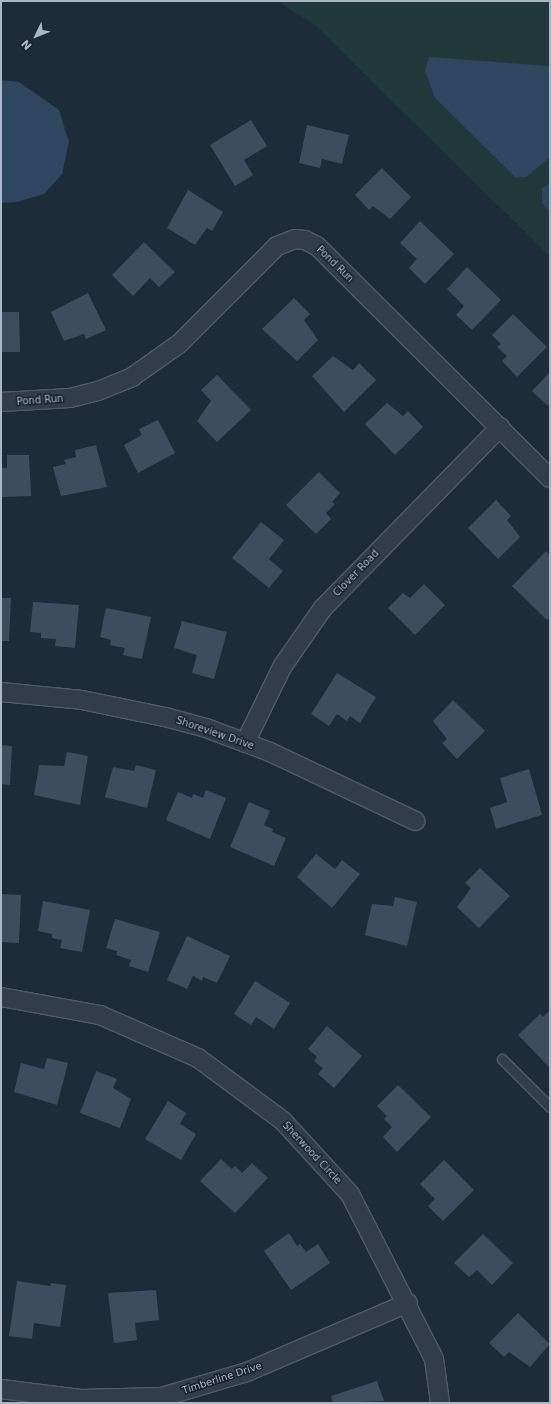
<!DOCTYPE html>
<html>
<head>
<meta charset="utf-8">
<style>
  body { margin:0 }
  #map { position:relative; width:551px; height:1404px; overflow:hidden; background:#1e2b39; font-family:"DejaVu Sans",sans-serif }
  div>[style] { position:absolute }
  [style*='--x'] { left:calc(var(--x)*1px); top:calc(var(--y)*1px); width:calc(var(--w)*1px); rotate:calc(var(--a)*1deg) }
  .green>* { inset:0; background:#20393a }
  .water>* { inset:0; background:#2e4660 }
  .building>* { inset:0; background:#3e4d5e }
  .roads { filter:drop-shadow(1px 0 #4f5a67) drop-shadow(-1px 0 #4f5a67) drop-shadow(0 1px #4f5a67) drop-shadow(0 -1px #4f5a67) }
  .service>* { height:9px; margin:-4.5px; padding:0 4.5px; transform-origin:4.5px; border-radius:4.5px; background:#323d49 }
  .minor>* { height:18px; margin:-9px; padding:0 9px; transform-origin:9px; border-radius:9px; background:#323d49 }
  span { translate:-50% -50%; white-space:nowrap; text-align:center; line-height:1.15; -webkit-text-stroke:3px #17222e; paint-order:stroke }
  .street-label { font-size:10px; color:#acb7c6 }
  .frame { position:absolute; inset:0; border:2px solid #acb7c6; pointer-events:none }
  .north { position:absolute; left:16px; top:16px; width:40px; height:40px; -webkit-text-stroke:3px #17222e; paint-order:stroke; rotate:227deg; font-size:11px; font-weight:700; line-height:16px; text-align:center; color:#acb7c6 }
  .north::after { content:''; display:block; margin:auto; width:14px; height:18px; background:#acb7c6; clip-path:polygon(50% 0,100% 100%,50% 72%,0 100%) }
</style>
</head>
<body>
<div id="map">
  <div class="green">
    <i style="clip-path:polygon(277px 1px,550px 1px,550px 257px,315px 25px)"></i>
  </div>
  <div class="water">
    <i style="clip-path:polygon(429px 57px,550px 66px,550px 157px,526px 177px,516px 178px,435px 98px,425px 71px)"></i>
    <i style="clip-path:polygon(1px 80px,19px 82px,59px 110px,69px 142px,62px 174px,44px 194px,17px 202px,1px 203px)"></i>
    <i style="clip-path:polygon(550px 183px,550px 212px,542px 203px,542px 188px)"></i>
  </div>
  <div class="building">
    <i style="clip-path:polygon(251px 120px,267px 146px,244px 160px,253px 175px,235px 186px,210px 145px)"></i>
    <i style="clip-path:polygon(307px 125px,349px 135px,342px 164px,322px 159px,320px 168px,299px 163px)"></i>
    <i style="clip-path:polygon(382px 168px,411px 197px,390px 219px,373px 206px,369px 210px,355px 195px)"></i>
    <i style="clip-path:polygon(188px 190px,223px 212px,212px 231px,207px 228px,195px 245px,167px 228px)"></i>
    <i style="clip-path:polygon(420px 221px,454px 254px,425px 284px,409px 268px,417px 259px,400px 243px)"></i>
    <i style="clip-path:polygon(144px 242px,175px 272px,159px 287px,150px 278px,133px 296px,112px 275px)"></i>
    <i style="clip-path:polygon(467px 267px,501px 300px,472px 330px,456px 315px,464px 306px,447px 289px)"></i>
    <i style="clip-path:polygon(88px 293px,106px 330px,86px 339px,84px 334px,64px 341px,51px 312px)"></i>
    <i style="clip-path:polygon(294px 298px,310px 314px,304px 320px,318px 340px,297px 361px,262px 329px)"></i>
    <i style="clip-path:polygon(2px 312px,19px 312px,20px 352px,1px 352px)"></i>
    <i style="clip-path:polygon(513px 314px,547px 347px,517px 377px,502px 361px,507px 356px,497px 347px,501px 344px,492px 335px)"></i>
    <i style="clip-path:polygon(333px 356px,353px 370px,359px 363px,376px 380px,344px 412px,312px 376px)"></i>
    <i style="clip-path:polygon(550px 372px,550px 404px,548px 406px,532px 391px)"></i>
    <i style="clip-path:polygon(217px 375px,251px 410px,217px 442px,197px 421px,211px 401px,201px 390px)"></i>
    <i style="clip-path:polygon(387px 403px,403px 416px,408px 411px,423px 427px,395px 455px,365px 424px)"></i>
    <i style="clip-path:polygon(158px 420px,175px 453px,138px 473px,124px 445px,142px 435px,139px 429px)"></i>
    <i style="clip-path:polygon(96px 445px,107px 487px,61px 496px,53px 467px,66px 464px,64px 460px,76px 457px,75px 450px)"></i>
    <i style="clip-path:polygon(7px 455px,29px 455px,31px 496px,1px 497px,1px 468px,7px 468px)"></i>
    <i style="clip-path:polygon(319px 472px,340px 493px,332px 502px,335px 504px,326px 513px,331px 519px,316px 534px,286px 505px)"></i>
    <i style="clip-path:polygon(496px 500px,511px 516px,507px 520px,520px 537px,498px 559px,468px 528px)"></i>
    <i style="clip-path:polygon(261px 522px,284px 540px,269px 559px,283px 571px,269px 588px,232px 558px)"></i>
    <i style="clip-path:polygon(546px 551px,550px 556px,550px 617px,547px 620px,512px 586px)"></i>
    <i style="clip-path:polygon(424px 584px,445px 605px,415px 635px,388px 608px,403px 593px,410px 598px)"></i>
    <i style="clip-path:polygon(1px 598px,11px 598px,9px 641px,1px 641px)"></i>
    <i style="clip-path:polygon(33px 602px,79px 605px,75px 648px,55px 646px,56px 639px,41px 638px,41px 633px,30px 632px)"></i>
    <i style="clip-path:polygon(106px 608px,151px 617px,142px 659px,123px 655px,125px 648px,110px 645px,111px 640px,100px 637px)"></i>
    <i style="clip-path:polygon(182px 621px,227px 632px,214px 679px,192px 673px,197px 655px,174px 648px)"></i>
    <i style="clip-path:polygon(337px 673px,376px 697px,360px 723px,350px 716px,347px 721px,337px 714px,329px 726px,311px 714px)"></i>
    <i style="clip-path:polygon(453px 700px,485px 731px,457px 759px,442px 743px,447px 739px,433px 721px)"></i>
    <i style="clip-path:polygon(1px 745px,12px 746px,10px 785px,1px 784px)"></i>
    <i style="clip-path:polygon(67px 752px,88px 756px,80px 805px,34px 795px,39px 765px,64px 766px)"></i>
    <i style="clip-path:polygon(136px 765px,156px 770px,147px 808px,105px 797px,113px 767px,134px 771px)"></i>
    <i style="clip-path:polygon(529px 769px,542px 815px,496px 829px,490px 808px,507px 802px,500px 778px)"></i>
    <i style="clip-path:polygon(206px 790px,226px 798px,210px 839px,166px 820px,178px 792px,192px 798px,193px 794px,203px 798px)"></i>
    <i style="clip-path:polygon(249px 802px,270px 811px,264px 825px,273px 829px,272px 832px,286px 838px,274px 866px,230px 847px)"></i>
    <i style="clip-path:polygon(316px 854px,335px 869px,342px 860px,360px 874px,332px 908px,297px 877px)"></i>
    <i style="clip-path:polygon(480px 868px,510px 896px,479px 928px,457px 907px,471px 888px,465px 883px)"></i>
    <i style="clip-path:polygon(1px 894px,21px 895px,19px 943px,1px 942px)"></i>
    <i style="clip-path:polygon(395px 897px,417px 902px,407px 946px,365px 935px,372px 904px,393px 906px)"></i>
    <i style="clip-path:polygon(43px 901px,90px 910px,82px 952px,60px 948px,62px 940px,52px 938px,52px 934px,38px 931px)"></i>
    <i style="clip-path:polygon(115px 919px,160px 932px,148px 972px,129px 966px,131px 960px,116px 955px,117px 951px,106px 948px)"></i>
    <i style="clip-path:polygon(187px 936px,230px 956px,217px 983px,203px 977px,202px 981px,193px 976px,187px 989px,167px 980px)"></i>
    <i style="clip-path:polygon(255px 981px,290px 1003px,274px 1029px,256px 1017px,251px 1025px,234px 1014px)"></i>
    <i style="clip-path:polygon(550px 1010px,550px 1068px,518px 1035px,540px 1014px,543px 1017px)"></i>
    <i style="clip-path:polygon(327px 1026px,362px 1056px,334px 1088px,318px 1074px,323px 1068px,314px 1061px,317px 1057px,308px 1049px)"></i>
    <i style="clip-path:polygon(47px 1058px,68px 1063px,57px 1105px,14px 1092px,21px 1063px,44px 1069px)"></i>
    <i style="clip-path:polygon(96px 1071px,117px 1079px,113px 1088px,131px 1099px,120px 1128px,80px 1113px)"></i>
    <i style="clip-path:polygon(398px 1085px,431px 1117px,397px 1152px,383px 1137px,392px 1127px,384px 1119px,387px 1116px,377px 1106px)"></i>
    <i style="clip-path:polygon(168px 1101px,186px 1113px,180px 1124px,196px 1134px,181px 1160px,145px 1139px)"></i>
    <i style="clip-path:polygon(221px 1159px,232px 1169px,235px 1166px,242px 1173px,252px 1163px,268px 1178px,235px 1213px,200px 1181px)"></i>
    <i style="clip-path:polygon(444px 1160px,474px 1190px,443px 1221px,428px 1206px,435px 1199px,420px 1184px)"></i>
    <i style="clip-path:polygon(289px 1233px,297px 1246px,300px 1244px,306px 1252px,318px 1244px,330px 1263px,291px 1290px,264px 1251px)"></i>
    <i style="clip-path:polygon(483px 1234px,513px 1263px,492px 1285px,477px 1270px,469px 1277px,454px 1263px)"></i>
    <i style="clip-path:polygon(17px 1281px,50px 1286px,51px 1283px,66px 1285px,60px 1327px,34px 1323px,32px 1339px,9px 1336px)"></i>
    <i style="clip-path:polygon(156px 1290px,159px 1320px,135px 1323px,137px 1340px,114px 1343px,108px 1293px)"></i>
    <i style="clip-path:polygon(518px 1313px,550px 1344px,530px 1367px,509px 1352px,504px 1357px,489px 1343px)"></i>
    <i style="clip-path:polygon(377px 1381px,384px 1401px,333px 1403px,331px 1396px)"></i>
  </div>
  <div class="roads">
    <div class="service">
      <i style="--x:502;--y:1059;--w:68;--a:45"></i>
    </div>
    <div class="minor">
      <i style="--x:1;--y:402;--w:69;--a:-3.3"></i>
      <i style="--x:70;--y:398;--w:29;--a:-14"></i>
      <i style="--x:98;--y:391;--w:37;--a:-22"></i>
      <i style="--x:132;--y:377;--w:57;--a:-35.1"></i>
      <i style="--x:179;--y:344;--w:139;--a:-45"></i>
      <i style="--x:277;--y:246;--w:19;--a:-21"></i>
      <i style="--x:295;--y:239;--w:10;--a:6"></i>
      <i style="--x:305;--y:240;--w:13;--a:27"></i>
      <i style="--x:317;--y:246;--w:329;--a:44.9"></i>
      <i style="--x:1;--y:692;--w:81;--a:5.6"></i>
      <i style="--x:82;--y:700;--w:85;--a:11.6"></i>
      <i style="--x:165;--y:717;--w:42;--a:15"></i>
      <i style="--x:206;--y:728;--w:68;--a:20.6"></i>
      <i style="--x:270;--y:752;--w:161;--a:25.4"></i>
      <i style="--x:245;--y:743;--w:85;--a:-64"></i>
      <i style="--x:282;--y:667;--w:72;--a:-55.2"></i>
      <i style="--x:323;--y:608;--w:253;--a:-45.6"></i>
      <i style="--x:1;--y:997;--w:101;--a:10.3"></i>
      <i style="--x:100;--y:1015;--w:107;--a:23.7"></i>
      <i style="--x:198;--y:1058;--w:106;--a:36.5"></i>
      <i style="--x:283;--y:1121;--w:99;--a:47.5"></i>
      <i style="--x:350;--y:1194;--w:185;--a:63"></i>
      <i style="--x:434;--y:1359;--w:44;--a:82.2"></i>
      <i style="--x:1;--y:1389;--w:80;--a:7.2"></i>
      <i style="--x:80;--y:1399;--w:82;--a:-1.4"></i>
      <i style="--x:162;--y:1397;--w:89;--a:-16.4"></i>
      <i style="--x:247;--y:1372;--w:175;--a:-23.2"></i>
    </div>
  </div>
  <div class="street-label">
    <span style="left:335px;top:264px;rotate:44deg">Pond Run</span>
    <span style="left:40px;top:400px;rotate:-4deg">Pond Run</span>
    <span style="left:356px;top:573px;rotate:-46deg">Clover Road</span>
    <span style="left:215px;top:733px;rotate:19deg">Shoreview Drive</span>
    <span style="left:312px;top:1153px;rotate:47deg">Sherwood Circle</span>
    <span style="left:222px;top:1378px;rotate:-18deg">Timberline Drive</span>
  </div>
  <div class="frame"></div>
  <div class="north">N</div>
</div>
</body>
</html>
